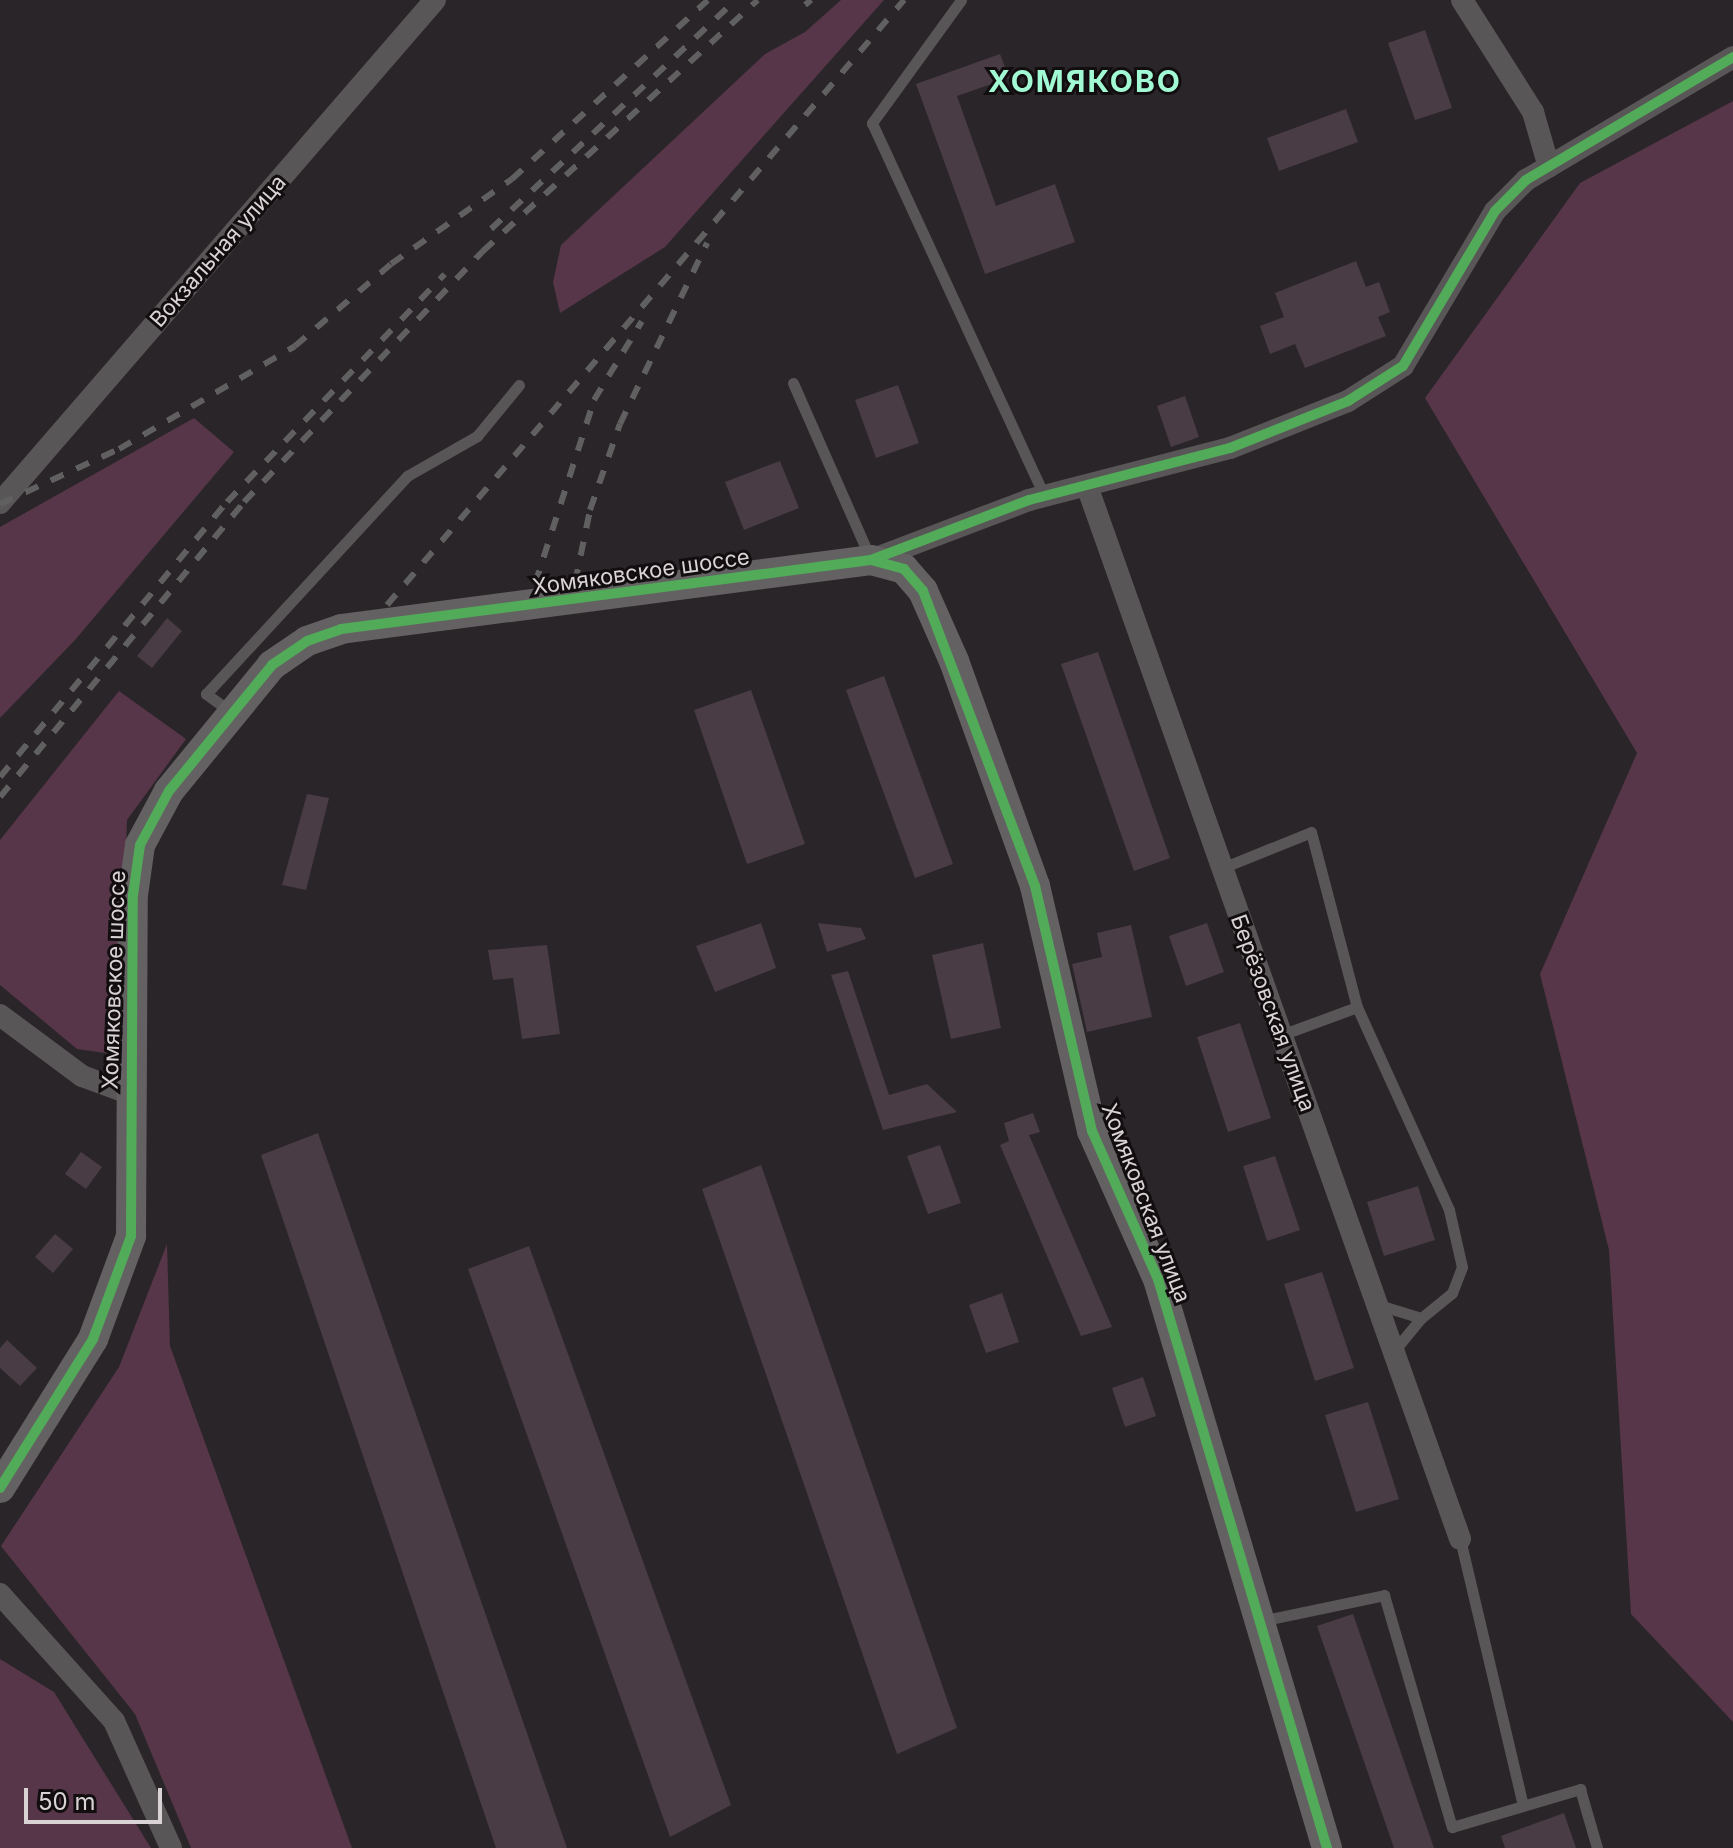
<!DOCTYPE html>
<html>
<head>
<meta charset="utf-8">
<style>
  body { margin:0 }
  #map { position:relative; width:1733px; height:1848px; overflow:hidden; background:#2a2528; font-family:Inter,sans-serif }
  div>[style] { position:absolute }
  [style*='--x'] { left:calc(var(--x)*1px); top:calc(var(--y)*1px); width:calc(var(--w)*1px); rotate:calc(var(--a)*1deg) }
  .green>* { inset:0; background:#563648 }
  .building>* { inset:0; background:#493c44 }
  .lane>* { height:11px; margin:-5.5px; padding:0 5.5px; transform-origin:5.5px; border-radius:5.5px; background:#595658 }
  .street>* { height:22px; margin:-11px; padding:0 11px; transform-origin:11px; border-radius:11px; background:#595658 }
  .secondary>* { height:30px; margin:-15px; padding:0 15px; transform-origin:15px; border-radius:15px; background:#646163 }
  .rail>* { height:6px; margin-top:-3px; transform-origin:0; background:repeating-linear-gradient(90deg,#616061 0 14px,transparent 0 28px) }
  .cycleway>* { height:10px; margin:-5px; padding:0 5px; transform-origin:5px; border-radius:5px; background:#51ab58 }
  span { translate:-50% -50%; white-space:nowrap; text-align:center; line-height:1.15; -webkit-text-stroke:6px #120e10; paint-order:stroke }
  .street-label { font-size:22px; color:#d9d3d6 }
  .district-label { font-size:30px; color:#a2fad5; font-weight:700; letter-spacing:2px }
  .scale { position:absolute; left:24px; top:1788px; width:138px; height:36px; box-sizing:border-box; border:4px solid #d9d3d6; border-top:0; padding-left:10px; font-size:24px; line-height:28px; white-space:nowrap; color:#d9d3d6; -webkit-text-stroke:6px #120e10; paint-order:stroke }
</style>
</head>
<body>
<div id="map">
  <div class="green">
    <i style="clip-path:polygon(841px 0,884px 0,665px 247px,560px 313px,553px 282px,561px 245px,765px 54px,805px 32px)"></i>
    <i style="clip-path:polygon(1733px 101px,1733px 1722px,1631px 1614px,1609px 1250px,1540px 974px,1637px 753px,1425px 398px,1580px 183px)"></i>
    <i style="clip-path:polygon(194px 418px,234px 452px,75px 640px,0 718px,0 527px)"></i>
    <i style="clip-path:polygon(119px 691px,186px 739px,127px 820px,119px 1055px,77px 1049px,0 985px,0 840px)"></i>
    <i style="clip-path:polygon(167px 1244px,170px 1346px,352px 1848px,191px 1848px,135px 1714px,1px 1546px,119px 1367px)"></i>
    <i style="clip-path:polygon(0 1659px,54px 1692px,151px 1848px,0 1848px)"></i>
  </div>
  <div class="building">
    <i style="clip-path:polygon(1425px 30px,1452px 108px,1415px 120px,1388px 43px)"></i>
    <i style="clip-path:polygon(1000px 54px,1009px 78px,957px 96px,996px 206px,1055px 184px,1075px 242px,985px 274px,916px 84px)"></i>
    <i style="clip-path:polygon(1346px 109px,1358px 142px,1279px 171px,1267px 138px)"></i>
    <i style="clip-path:polygon(1356px 261px,1366px 287px,1379px 282px,1390px 312px,1378px 317px,1386px 336px,1305px 368px,1295px 344px,1270px 354px,1260px 326px,1284px 317px,1275px 293px)"></i>
    <i style="clip-path:polygon(898px 385px,919px 443px,876px 458px,855px 400px)"></i>
    <i style="clip-path:polygon(1185px 396px,1199px 437px,1171px 447px,1157px 406px)"></i>
    <i style="clip-path:polygon(780px 461px,799px 508px,744px 530px,725px 482px)"></i>
    <i style="clip-path:polygon(167px 618px,182px 631px,152px 668px,137px 656px)"></i>
    <i style="clip-path:polygon(1098px 652px,1170px 858px,1134px 871px,1061px 664px)"></i>
    <i style="clip-path:polygon(884px 676px,953px 864px,915px 878px,846px 690px)"></i>
    <i style="clip-path:polygon(751px 690px,805px 844px,747px 864px,694px 710px)"></i>
    <i style="clip-path:polygon(307px 794px,329px 798px,306px 890px,282px 885px)"></i>
    <i style="clip-path:polygon(761px 923px,776px 968px,715px 992px,696px 946px)"></i>
    <i style="clip-path:polygon(818px 923px,861px 928px,866px 939px,827px 952px)"></i>
    <i style="clip-path:polygon(1207px 923px,1224px 972px,1186px 986px,1169px 936px)"></i>
    <i style="clip-path:polygon(1131px 925px,1152px 1017px,1087px 1032px,1072px 964px,1102px 957px,1097px 933px)"></i>
    <i style="clip-path:polygon(983px 943px,1001px 1028px,951px 1039px,932px 955px)"></i>
    <i style="clip-path:polygon(547px 945px,560px 1034px,522px 1039px,513px 978px,493px 980px,488px 950px)"></i>
    <i style="clip-path:polygon(848px 971px,889px 1095px,927px 1084px,957px 1112px,883px 1130px,831px 975px)"></i>
    <i style="clip-path:polygon(1240px 1023px,1271px 1118px,1228px 1132px,1197px 1037px)"></i>
    <i style="clip-path:polygon(1033px 1113px,1040px 1132px,1029px 1135px,1112px 1327px,1081px 1336px,1000px 1145px,1009px 1141px,1004px 1123px)"></i>
    <i style="clip-path:polygon(318px 1133px,567px 1848px,496px 1848px,261px 1155px)"></i>
    <i style="clip-path:polygon(940px 1145px,961px 1203px,928px 1214px,907px 1156px)"></i>
    <i style="clip-path:polygon(81px 1152px,102px 1167px,86px 1189px,65px 1174px)"></i>
    <i style="clip-path:polygon(1275px 1156px,1300px 1230px,1267px 1241px,1243px 1166px)"></i>
    <i style="clip-path:polygon(761px 1165px,957px 1728px,897px 1754px,702px 1189px)"></i>
    <i style="clip-path:polygon(1418px 1186px,1435px 1240px,1384px 1256px,1367px 1202px)"></i>
    <i style="clip-path:polygon(55px 1234px,73px 1249px,53px 1273px,35px 1257px)"></i>
    <i style="clip-path:polygon(529px 1246px,731px 1805px,670px 1837px,468px 1269px)"></i>
    <i style="clip-path:polygon(1322px 1272px,1354px 1368px,1315px 1381px,1284px 1284px)"></i>
    <i style="clip-path:polygon(1002px 1293px,1019px 1342px,986px 1353px,969px 1305px)"></i>
    <i style="clip-path:polygon(7px 1340px,37px 1368px,20px 1386px,0 1368px,0 1348px)"></i>
    <i style="clip-path:polygon(1143px 1377px,1156px 1416px,1125px 1427px,1112px 1388px)"></i>
    <i style="clip-path:polygon(1368px 1402px,1399px 1499px,1356px 1512px,1325px 1415px)"></i>
    <i style="clip-path:polygon(1353px 1614px,1434px 1848px,1394px 1848px,1317px 1626px)"></i>
    <i style="clip-path:polygon(1564px 1813px,1576px 1848px,1505px 1848px,1501px 1836px)"></i>
  </div>
  <div class="lane">
    <i style="--x:961;--y:0;--w:152;--a:125.9"></i>
    <i style="--x:872;--y:123;--w:412;--a:65.2"></i>
    <i style="--x:793;--y:383;--w:193;--a:66.2"></i>
    <i style="--x:231;--y:712;--w:31;--a:-144"></i>
    <i style="--x:206;--y:694;--w:297;--a:-47.3"></i>
    <i style="--x:407;--y:476;--w:81;--a:-29.7"></i>
    <i style="--x:477;--y:436;--w:66;--a:-50.5"></i>
    <i style="--x:1222;--y:868;--w:96;--a:-22"></i>
    <i style="--x:1311;--y:832;--w:181;--a:75.3"></i>
    <i style="--x:1357;--y:1007;--w:223;--a:65.6"></i>
    <i style="--x:1449;--y:1210;--w:58;--a:77.2"></i>
    <i style="--x:1462;--y:1267;--w:28;--a:111"></i>
    <i style="--x:1452;--y:1293;--w:40;--a:141"></i>
    <i style="--x:1281;--y:1035;--w:81;--a:-20.2"></i>
    <i style="--x:1379;--y:1305;--w:44;--a:17.2"></i>
    <i style="--x:1421;--y:1318;--w:43;--a:129.3"></i>
    <i style="--x:1460;--y:1539;--w:274;--a:76.7"></i>
    <i style="--x:1260;--y:1621;--w:127;--a:-11.8"></i>
    <i style="--x:1384;--y:1595;--w:242;--a:73.7"></i>
    <i style="--x:1452;--y:1827;--w:134;--a:-16.5"></i>
    <i style="--x:1580;--y:1789;--w:61;--a:73.9"></i>
  </div>
  <div class="street">
    <i style="--x:1462;--y:0;--w:133;--a:57.6"></i>
    <i style="--x:1533;--y:112;--w:57;--a:73.8"></i>
    <i style="--x:1087;--y:486;--w:1117;--a:70.49"></i>
    <i style="--x:0;--y:503;--w:665;--a:-49.15"></i>
    <i style="--x:871;--y:560;--w:169;--a:-20.8"></i>
    <i style="--x:1029;--y:500;--w:208;--a:-14.5"></i>
    <i style="--x:1230;--y:448;--w:127;--a:-21.7"></i>
    <i style="--x:1348;--y:401;--w:65;--a:-32.5"></i>
    <i style="--x:1403;--y:366;--w:180;--a:-59.3"></i>
    <i style="--x:1495;--y:211;--w:44;--a:-45"></i>
    <i style="--x:1526;--y:180;--w:241;--a:-30.7"></i>
    <i style="--x:0;--y:1015;--w:102;--a:36.6"></i>
    <i style="--x:82;--y:1076;--w:52;--a:20.2"></i>
    <i style="--x:0;--y:1594;--w:171;--a:48.1"></i>
    <i style="--x:114;--y:1721;--w:139;--a:65.8"></i>
  </div>
  <div class="secondary">
    <i style="--x:0;--y:1488;--w:176;--a:-58"></i>
    <i style="--x:93;--y:1339;--w:110;--a:-69.7"></i>
    <i style="--x:131;--y:1236;--w:341;--a:-89.7"></i>
    <i style="--x:133;--y:895;--w:50;--a:-82"></i>
    <i style="--x:140;--y:845;--w:61;--a:-61.8"></i>
    <i style="--x:169;--y:791;--w:163;--a:-50.7"></i>
    <i style="--x:272;--y:665;--w:42;--a:-34.4"></i>
    <i style="--x:307;--y:641;--w:36;--a:-19"></i>
    <i style="--x:341;--y:629;--w:534;--a:-7.42"></i>
    <i style="--x:871;--y:560;--w:34;--a:15"></i>
    <i style="--x:904;--y:569;--w:29;--a:49"></i>
    <i style="--x:923;--y:591;--w:77;--a:66.1"></i>
    <i style="--x:954;--y:661;--w:239;--a:70.2"></i>
    <i style="--x:1035;--y:886;--w:252;--a:76.9"></i>
    <i style="--x:1092;--y:1131;--w:162;--a:66"></i>
    <i style="--x:1158;--y:1279;--w:594;--a:73.46"></i>
  </div>
  <div class="rail">
    <i style="--x:805;--y:5;--w:8;--a:-40"></i>
    <i style="--x:491;--y:229;--w:335;--a:-43.1"></i>
    <i style="--x:0;--y:504;--w:131;--a:-24.8"></i>
    <i style="--x:119;--y:449;--w:204;--a:-30.3"></i>
    <i style="--x:295;--y:346;--w:126;--a:-40.5"></i>
    <i style="--x:391;--y:264;--w:148;--a:-35.1"></i>
    <i style="--x:512;--y:179;--w:265;--a:-42.4"></i>
    <i style="--x:575;--y:583;--w:75;--a:-78.4"></i>
    <i style="--x:590;--y:510;--w:91;--a:-70.8"></i>
    <i style="--x:620;--y:424;--w:201;--a:-64.3"></i>
    <i style="--x:535;--y:584;--w:193;--a:-72.2"></i>
    <i style="--x:594;--y:400;--w:92;--a:-58.7"></i>
    <i style="--x:387;--y:605;--w:796;--a:-49.48"></i>
    <i style="--x:0;--y:777;--w:357;--a:-50.5"></i>
    <i style="--x:227;--y:502;--w:315;--a:-46.3"></i>
    <i style="--x:0;--y:797;--w:383;--a:-50.4"></i>
    <i style="--x:244;--y:502;--w:347;--a:-46.4"></i>
    <i style="--x:483;--y:251;--w:372;--a:-42.4"></i>
  </div>
  <div class="cycleway">
    <i style="--x:871;--y:560;--w:34;--a:15"></i>
    <i style="--x:904;--y:569;--w:29;--a:49"></i>
    <i style="--x:923;--y:591;--w:316;--a:69.2"></i>
    <i style="--x:1035;--y:886;--w:252;--a:76.9"></i>
    <i style="--x:1092;--y:1131;--w:162;--a:66"></i>
    <i style="--x:1158;--y:1279;--w:594;--a:73.46"></i>
    <i style="--x:0;--y:1488;--w:176;--a:-58"></i>
    <i style="--x:93;--y:1339;--w:110;--a:-69.7"></i>
    <i style="--x:131;--y:1236;--w:341;--a:-89.7"></i>
    <i style="--x:133;--y:895;--w:50;--a:-82"></i>
    <i style="--x:140;--y:845;--w:61;--a:-61.8"></i>
    <i style="--x:169;--y:791;--w:163;--a:-50.7"></i>
    <i style="--x:272;--y:665;--w:42;--a:-34.4"></i>
    <i style="--x:307;--y:641;--w:36;--a:-19"></i>
    <i style="--x:341;--y:629;--w:534;--a:-7.42"></i>
    <i style="--x:871;--y:560;--w:169;--a:-20.8"></i>
    <i style="--x:1029;--y:500;--w:208;--a:-14.5"></i>
    <i style="--x:1230;--y:448;--w:127;--a:-21.7"></i>
    <i style="--x:1348;--y:401;--w:65;--a:-32.5"></i>
    <i style="--x:1403;--y:366;--w:180;--a:-59.3"></i>
    <i style="--x:1495;--y:211;--w:44;--a:-45"></i>
    <i style="--x:1526;--y:180;--w:241;--a:-30.7"></i>
  </div>
  <div class="street-label">
    <span style="left:218px;top:251px;rotate:-49deg">Вокзальная улица</span>
    <span style="left:641px;top:572px;rotate:-8deg">Хомяковское шоссе</span>
    <span style="left:114px;top:980px;rotate:-88deg">Хомяковское шоссе</span>
    <span style="left:1273px;top:1013px;rotate:70deg">Берёзовская улица</span>
    <span style="left:1146px;top:1203px;rotate:69deg">Хомяковская улица</span>
  </div>
  <div class="district-label">
    <span style="left:1085px;top:81px">ХОМЯКОВО</span>
  </div>
  <div class="scale">50 m</div>
</div>
</body>
</html>
